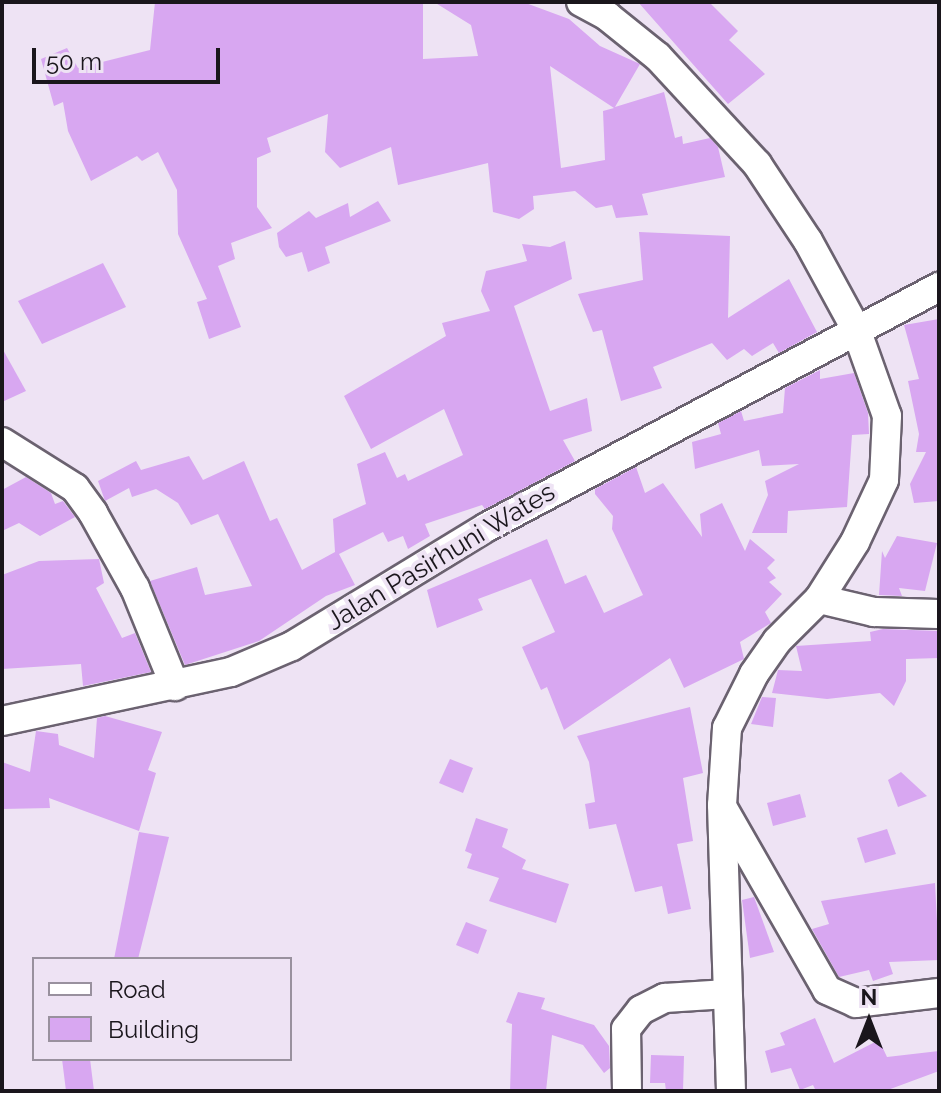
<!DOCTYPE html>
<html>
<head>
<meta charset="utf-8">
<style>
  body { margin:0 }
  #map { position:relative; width:941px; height:1093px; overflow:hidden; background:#eee3f4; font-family:Raleway,sans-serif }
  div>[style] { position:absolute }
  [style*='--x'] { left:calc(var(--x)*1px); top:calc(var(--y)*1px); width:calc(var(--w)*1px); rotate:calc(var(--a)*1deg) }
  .building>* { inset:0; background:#d8a7f1 }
  .roads { filter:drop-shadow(2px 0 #6b6270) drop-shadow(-2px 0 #6b6270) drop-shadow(0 2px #6b6270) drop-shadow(0 -2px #6b6270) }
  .minor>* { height:28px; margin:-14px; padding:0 14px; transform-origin:14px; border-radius:14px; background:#fff }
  span { translate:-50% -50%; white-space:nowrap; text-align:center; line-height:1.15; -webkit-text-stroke:8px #eee3f4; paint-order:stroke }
  .street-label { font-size:26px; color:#1a161c }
  .frame { position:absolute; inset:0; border:4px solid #1a161c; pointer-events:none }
  .legend { position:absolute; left:32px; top:957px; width:260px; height:104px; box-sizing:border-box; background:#eee3f4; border:2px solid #99919e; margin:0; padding:10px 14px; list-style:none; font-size:24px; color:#1a161c }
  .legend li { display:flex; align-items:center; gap:16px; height:40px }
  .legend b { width:40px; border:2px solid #99919e }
  .north { position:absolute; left:829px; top:981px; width:80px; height:80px; -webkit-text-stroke:6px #eee3f4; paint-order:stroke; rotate:0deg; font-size:22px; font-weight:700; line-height:32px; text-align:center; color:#1a161c }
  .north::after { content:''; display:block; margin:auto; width:28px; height:36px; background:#1a161c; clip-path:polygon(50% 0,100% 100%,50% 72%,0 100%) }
  .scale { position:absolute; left:32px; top:48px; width:188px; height:36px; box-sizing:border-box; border:4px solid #1a161c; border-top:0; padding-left:10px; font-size:24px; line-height:28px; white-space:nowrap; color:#1a161c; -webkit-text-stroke:6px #eee3f4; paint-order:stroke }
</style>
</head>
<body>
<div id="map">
  <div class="building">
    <i style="clip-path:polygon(evenodd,155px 2px,423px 2px,423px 59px,478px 56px,471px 25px,434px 2px,523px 2px,569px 19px,600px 46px,640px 64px,615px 107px,664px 92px,675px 138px,682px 136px,683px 144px,710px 138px,718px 147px,725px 177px,642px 194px,648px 215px,616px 218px,612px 205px,596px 208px,575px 191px,533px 196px,534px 209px,519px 219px,493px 212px,488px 163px,398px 185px,391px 147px,340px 168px,325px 152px,328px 114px,267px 138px,271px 152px,257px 158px,257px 207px,272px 228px,231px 243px,235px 259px,218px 266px,241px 327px,209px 339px,197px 302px,207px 299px,178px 234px,177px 190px,158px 152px,142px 161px,137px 156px,91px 181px,68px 131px,63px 102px,54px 106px,41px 59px,67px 48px,78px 68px,150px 50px,155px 2px,550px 66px,614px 108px,603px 111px,605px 160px,561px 168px,550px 66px)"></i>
    <i style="clip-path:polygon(638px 2px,709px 2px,738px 31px,729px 40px,765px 74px,728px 104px)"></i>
    <i style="clip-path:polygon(378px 201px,391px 221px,325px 247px,330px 263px,308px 272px,302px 252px,286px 257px,279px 247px,277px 233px,309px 211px,316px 218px,348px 203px,350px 217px)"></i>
    <i style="clip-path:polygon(639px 232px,730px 236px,728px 318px,789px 279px,817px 332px,779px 353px,773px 343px,752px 356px,744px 349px,727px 360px,712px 343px,653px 367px,662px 388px,621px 401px,602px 330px,593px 332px,578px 294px,643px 280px)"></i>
    <i style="clip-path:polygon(565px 241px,572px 279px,514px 306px,550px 411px,587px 398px,592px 431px,563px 440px,575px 461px,485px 509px,482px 505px,425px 524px,430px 536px,408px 549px,403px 536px,388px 542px,383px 532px,339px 554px,355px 585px,326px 596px,259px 641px,185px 665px,150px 581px,197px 567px,205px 595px,252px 586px,218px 514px,191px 525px,178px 503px,156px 489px,132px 497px,129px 488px,105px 501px,98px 481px,136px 461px,141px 470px,189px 456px,203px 480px,244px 461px,270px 521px,277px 518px,302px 570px,335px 552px,333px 519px,366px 504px,357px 464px,385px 452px,397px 478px,405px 474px,408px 481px,463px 455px,444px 409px,371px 449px,344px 396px,446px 336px,442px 323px,490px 311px,481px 291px,486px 271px,527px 261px,522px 244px,550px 247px)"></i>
    <i style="clip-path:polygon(103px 263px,126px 307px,42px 344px,18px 301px)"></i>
    <i style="clip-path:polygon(939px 319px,939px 501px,914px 503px,910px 484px,926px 452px,916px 452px,919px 434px,908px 381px,919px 379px,904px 325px)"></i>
    <i style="clip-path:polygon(2px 348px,26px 391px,2px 402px)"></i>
    <i style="clip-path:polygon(820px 370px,820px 379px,854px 373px,868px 413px,869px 434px,852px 435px,847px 507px,788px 511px,787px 533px,752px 533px,768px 495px,765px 481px,799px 464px,762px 466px,759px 450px,695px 469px,692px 442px,721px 434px,718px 423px,741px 411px,744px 421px,783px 413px,785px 388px)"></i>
    <i style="clip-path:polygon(636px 467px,645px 493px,663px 483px,702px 537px,700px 514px,722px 503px,745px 551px,750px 539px,775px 560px,767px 568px,776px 578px,769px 582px,782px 594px,765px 612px,771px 623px,740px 642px,744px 659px,684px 688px,670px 658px,564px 730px,547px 687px,541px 690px,522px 647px,555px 632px,531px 579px,478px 599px,483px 610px,437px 628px,427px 590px,547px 539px,565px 584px,586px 575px,604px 613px,643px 595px,612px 529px,613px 516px,595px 494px,595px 489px)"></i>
    <i style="clip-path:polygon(26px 477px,51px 493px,55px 504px,63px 501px,75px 517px,40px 536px,19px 523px,2px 531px,2px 490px)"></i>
    <i style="clip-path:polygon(897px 536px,937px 543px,925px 591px,899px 588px,902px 596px,879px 595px,882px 551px,885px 558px)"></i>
    <i style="clip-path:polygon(99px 559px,104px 583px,96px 588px,122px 638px,135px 633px,151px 672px,83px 686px,81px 664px,2px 669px,2px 575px,39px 561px)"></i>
    <i style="clip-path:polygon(883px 629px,939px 631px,939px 658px,906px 659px,906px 681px,894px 706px,880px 693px,827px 699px,772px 693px,778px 670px,802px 671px,796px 646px,871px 641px,870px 632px)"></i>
    <i style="clip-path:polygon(762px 697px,776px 698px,773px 727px,751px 724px)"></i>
    <i style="clip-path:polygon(690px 707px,703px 773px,683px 778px,693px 841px,677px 844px,691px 909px,668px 914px,662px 886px,635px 892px,616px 824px,589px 829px,585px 804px,595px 802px,589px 762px,577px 736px)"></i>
    <i style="clip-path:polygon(105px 716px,162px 732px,148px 770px,156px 773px,139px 831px,49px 798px,50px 808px,2px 809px,2px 762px,30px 772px,36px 731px,58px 734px,59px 745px,94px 758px,97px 718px)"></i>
    <i style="clip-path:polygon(450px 759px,473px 768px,463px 793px,439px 783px)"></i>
    <i style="clip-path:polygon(901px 772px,927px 796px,898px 807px,888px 780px)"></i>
    <i style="clip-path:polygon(800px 794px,806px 817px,773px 826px,767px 803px)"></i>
    <i style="clip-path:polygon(476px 818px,508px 829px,502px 847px,526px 860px,522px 869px,569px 884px,556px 923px,489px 901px,499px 878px,467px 868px,472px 854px,465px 851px)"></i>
    <i style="clip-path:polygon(887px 829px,896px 854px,865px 863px,857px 838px)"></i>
    <i style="clip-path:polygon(139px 832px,169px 837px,138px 959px,114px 959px)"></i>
    <i style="clip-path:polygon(935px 883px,939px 960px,889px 962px,893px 974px,873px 981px,869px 970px,839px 977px,812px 929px,829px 924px,821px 901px)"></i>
    <i style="clip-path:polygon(754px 897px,774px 952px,750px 958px,742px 900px)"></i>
    <i style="clip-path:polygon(466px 922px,487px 930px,478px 954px,456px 945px)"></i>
    <i style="clip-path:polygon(518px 992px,545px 998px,541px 1009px,594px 1025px,609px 1046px,610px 1068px,604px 1073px,583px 1045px,552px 1035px,546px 1091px,510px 1091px,512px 1024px,506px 1022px)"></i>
    <i style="clip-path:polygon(815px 1018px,834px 1063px,879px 1040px,887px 1057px,939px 1051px,939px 1071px,885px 1091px,816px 1091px,813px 1085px,800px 1090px,791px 1068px,771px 1073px,765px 1051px,785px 1045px,780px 1033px)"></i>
    <i style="clip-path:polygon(651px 1055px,684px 1056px,683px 1091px,666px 1091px,665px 1083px,650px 1083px)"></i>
    <i style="clip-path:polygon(62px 1059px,90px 1059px,94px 1091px,66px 1091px)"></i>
  </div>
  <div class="roads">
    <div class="minor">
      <i style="--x:581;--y:2;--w:30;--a:28"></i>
      <i style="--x:607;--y:16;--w:65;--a:38.8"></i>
      <i style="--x:658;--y:57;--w:146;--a:47.2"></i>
      <i style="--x:757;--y:164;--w:92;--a:56.5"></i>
      <i style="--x:808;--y:241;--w:100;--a:61.4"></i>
      <i style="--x:856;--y:329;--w:92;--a:70.4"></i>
      <i style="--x:887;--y:416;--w:64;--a:92.7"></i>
      <i style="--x:884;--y:480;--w:68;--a:115.1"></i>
      <i style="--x:855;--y:542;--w:67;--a:122.3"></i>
      <i style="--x:819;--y:599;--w:59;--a:135"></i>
      <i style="--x:777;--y:641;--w:40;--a:124.9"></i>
      <i style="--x:754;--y:674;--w:60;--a:116.6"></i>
      <i style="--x:727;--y:728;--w:77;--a:93.7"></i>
      <i style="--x:722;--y:805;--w:286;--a:88.2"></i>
      <i style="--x:2;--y:442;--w:86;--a:32.2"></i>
      <i style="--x:75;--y:488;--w:31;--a:54"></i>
      <i style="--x:93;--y:513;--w:86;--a:60.8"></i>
      <i style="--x:135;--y:588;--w:106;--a:67.8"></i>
      <i style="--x:819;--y:599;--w:57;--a:13.3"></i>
      <i style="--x:874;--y:612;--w:65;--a:1.8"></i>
      <i style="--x:2;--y:721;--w:234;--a:-12.1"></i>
      <i style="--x:231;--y:672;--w:66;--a:-23.1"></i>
      <i style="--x:292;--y:646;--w:228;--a:-31.4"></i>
      <i style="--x:487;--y:527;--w:512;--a:-27.97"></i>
      <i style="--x:724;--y:810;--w:207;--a:60.2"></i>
      <i style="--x:827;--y:990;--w:32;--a:24"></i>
      <i style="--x:856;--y:1003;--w:84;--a:-6.9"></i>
      <i style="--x:627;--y:1091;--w:62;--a:-90.9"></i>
      <i style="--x:626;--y:1029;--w:24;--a:-52"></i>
      <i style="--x:641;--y:1010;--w:27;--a:-27"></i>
      <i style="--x:665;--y:998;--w:62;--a:-3.7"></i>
    </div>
  </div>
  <div class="street-label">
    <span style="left:441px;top:557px;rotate:-31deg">Jalan Pasirhuni Wates</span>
  </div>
  <div class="frame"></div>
  <ul class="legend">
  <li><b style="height:10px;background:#fff"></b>Road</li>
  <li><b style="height:22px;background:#d8a7f1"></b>Building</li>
  </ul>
  <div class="north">N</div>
  <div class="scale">50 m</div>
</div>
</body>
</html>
